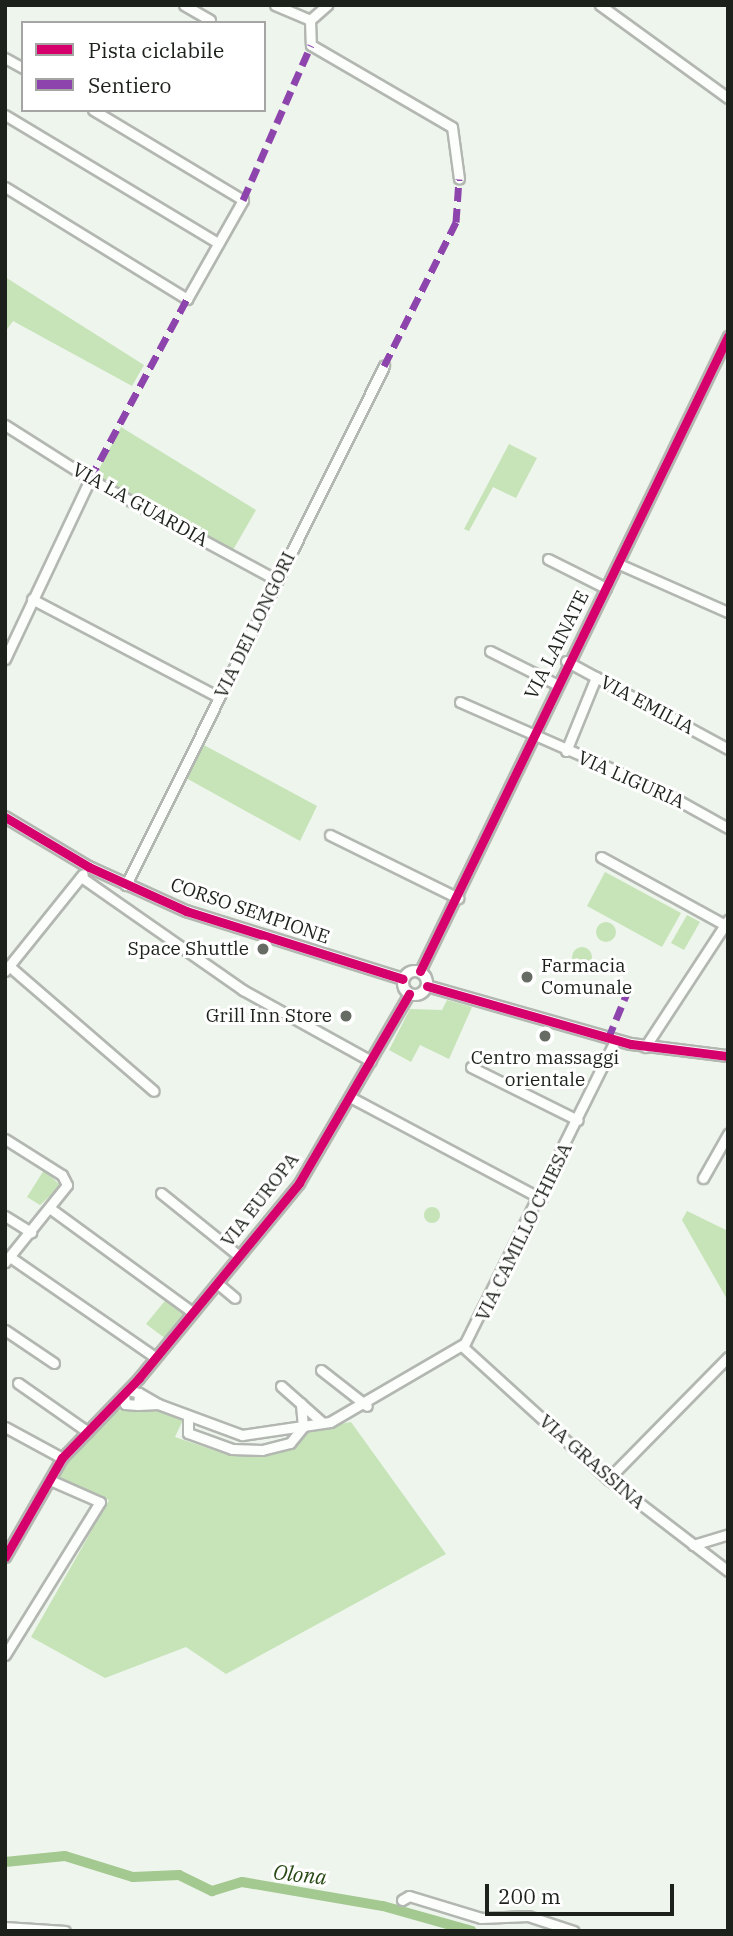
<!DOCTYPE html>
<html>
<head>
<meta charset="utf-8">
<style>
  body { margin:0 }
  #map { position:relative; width:733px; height:1936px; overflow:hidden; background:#eef5ec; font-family:"IBM Plex Serif",serif }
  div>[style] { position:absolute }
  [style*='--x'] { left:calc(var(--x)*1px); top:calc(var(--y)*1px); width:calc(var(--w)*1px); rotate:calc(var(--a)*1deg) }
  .green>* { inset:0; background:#c6e4b8 }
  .round { border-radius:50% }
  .river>* { height:10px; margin:-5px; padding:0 5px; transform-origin:5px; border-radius:5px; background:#a3c890 }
  .roads { filter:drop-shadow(2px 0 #b3b7b1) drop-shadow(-2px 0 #b3b7b1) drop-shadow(0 2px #b3b7b1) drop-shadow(0 -2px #b3b7b1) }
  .minor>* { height:9px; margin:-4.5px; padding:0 4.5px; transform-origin:4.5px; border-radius:4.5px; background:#fcfefc }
  .major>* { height:10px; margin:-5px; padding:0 5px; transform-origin:5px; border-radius:5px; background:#fcfefc }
  .major>.ring { margin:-5px; padding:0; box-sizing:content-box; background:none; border:10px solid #fcfefc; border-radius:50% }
  .quiet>* { height:7px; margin-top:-3.5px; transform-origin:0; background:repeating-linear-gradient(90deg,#8e44ad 0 14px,transparent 0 21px) }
  .cycleway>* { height:9px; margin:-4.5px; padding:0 4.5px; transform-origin:4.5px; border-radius:4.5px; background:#d6006c }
  .dots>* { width:19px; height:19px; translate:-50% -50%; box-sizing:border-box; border:4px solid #fff; border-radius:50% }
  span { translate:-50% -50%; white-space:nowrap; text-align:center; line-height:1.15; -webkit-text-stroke:6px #fff; paint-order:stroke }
  .street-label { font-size:19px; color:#1d211b }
  .poi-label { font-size:19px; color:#1d211b }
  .right { translate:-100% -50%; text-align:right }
  .left { translate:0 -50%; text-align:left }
  .water-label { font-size:21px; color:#274812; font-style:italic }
  .frame { position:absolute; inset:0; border:7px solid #1d211b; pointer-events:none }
  .legend { position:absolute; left:21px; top:21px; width:245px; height:91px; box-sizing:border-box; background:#fff; border:2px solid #a5a6a4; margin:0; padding:9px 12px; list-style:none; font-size:21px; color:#1d211b }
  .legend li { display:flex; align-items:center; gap:14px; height:35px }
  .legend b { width:35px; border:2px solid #a5a6a4 }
  .scale { position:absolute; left:485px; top:1884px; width:189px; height:32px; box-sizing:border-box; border:4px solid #1d211b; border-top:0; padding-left:9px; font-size:21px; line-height:24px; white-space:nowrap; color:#1d211b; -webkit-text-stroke:5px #fff; paint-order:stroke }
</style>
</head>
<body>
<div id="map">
  <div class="green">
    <i style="clip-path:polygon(5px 277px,144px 365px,132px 386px,13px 321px,5px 332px)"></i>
    <i style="clip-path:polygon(121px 427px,256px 510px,233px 550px,96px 475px)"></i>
    <i style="clip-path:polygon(509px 444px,537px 458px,516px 498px,493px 487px,469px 531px,464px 529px)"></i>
    <i style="clip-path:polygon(202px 744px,317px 806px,300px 841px,186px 778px)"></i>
    <i style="clip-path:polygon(605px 872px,681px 913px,662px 947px,587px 906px)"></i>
    <i style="clip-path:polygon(687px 915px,700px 922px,684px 950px,671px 943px)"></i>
    <i class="round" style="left:596px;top:922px;width:20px;height:20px"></i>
    <i class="round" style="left:572px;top:947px;width:20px;height:20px"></i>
    <i style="clip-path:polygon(447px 1000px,472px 1007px,449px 1059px,420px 1045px,411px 1062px,389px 1050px,410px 1009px,442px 1010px)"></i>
    <i style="clip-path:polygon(44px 1170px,61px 1186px,40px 1205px,27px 1197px)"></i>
    <i class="round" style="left:424px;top:1207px;width:16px;height:16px"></i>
    <i style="clip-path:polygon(687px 1211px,728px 1231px,728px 1301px,682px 1220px)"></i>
    <i style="clip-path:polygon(168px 1297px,189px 1312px,166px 1339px,146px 1324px)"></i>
    <i style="clip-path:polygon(150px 1407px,183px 1420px,175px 1437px,231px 1456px,276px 1452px,292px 1447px,308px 1430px,351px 1422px,446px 1554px,226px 1674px,186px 1647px,105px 1678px,31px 1637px,109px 1500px,56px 1476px,116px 1411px)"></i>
  </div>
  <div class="river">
    <i style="--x:5;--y:1862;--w:60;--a:-5.7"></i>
    <i style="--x:65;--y:1856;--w:71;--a:17.2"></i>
    <i style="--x:133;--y:1877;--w:46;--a:-2.5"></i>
    <i style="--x:179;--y:1875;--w:37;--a:26"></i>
    <i style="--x:212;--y:1891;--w:31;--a:-17"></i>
    <i style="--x:242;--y:1882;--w:143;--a:9.7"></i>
    <i style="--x:383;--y:1906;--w:92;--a:15.7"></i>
  </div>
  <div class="roads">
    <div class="minor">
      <i style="--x:184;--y:5;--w:30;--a:30"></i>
      <i style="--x:275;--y:5;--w:38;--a:23"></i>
      <i style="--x:310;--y:20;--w:23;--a:-41"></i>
      <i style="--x:600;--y:5;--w:158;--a:36"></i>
      <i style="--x:310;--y:20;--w:25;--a:88"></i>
      <i style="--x:311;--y:45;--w:163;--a:30.2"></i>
      <i style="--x:452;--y:127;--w:52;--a:82.3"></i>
      <i style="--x:5;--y:58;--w:21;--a:29"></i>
      <i style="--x:5;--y:115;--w:249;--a:31"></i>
      <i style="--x:5;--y:187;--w:214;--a:31.6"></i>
      <i style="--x:187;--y:299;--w:114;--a:-60.5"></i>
      <i style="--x:243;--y:200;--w:175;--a:-149"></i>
      <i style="--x:5;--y:425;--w:101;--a:32.4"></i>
      <i style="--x:90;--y:479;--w:213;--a:28.4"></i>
      <i style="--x:548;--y:559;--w:65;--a:26.6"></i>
      <i style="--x:619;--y:564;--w:119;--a:23.8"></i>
      <i style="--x:32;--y:599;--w:211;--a:27.7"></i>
      <i style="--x:490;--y:651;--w:72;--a:26.6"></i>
      <i style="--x:5;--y:659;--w:199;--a:-64.7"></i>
      <i style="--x:566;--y:661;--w:184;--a:28.5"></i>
      <i style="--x:460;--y:702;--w:214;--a:23.7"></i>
      <i style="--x:656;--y:788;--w:82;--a:29.1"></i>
      <i style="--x:566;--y:751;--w:80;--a:-67.9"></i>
      <i style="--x:330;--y:835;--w:143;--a:26.2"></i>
      <i style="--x:601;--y:857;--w:141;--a:28.7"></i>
      <i style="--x:81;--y:877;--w:198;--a:34.9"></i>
      <i style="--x:243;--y:990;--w:146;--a:29"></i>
      <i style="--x:126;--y:885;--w:580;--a:-63.57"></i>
      <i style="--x:9;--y:966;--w:191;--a:40.8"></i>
      <i style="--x:5;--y:971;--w:124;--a:-51.2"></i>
      <i style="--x:420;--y:971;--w:706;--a:-64.12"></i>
      <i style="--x:645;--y:1047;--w:152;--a:-56.8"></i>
      <i style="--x:471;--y:1067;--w:119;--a:26.4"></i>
      <i style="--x:350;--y:1097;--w:217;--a:28"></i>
      <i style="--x:5;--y:1139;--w:67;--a:32.3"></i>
      <i style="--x:62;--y:1175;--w:11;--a:63"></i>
      <i style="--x:67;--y:1185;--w:99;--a:128.8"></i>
      <i style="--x:703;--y:1178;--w:51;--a:-60.4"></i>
      <i style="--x:161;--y:1193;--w:100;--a:38.9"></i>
      <i style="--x:51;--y:1209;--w:175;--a:36.1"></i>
      <i style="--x:5;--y:1216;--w:31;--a:32"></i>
      <i style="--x:10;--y:1257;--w:176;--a:34.6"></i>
      <i style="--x:217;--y:1283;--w:23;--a:40"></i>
      <i style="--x:5;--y:1330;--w:59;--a:34"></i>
      <i style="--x:462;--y:1346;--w:197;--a:42.3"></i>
      <i style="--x:608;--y:1479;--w:151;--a:37.5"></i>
      <i style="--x:321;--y:1370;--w:58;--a:38"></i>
      <i style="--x:18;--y:1383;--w:85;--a:35"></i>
      <i style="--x:281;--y:1386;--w:56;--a:41.4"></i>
      <i style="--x:124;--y:1394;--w:10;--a:84"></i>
      <i style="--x:125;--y:1404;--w:13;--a:4"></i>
      <i style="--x:138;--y:1405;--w:12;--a:-85"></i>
      <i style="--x:139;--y:1393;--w:11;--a:-165"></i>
      <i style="--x:158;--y:1404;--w:90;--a:20.3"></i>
      <i style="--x:242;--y:1435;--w:89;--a:-8.4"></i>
      <i style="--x:330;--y:1422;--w:156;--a:-30.3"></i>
      <i style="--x:465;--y:1343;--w:337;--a:-63.6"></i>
      <i style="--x:138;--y:1405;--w:20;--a:-3"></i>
      <i style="--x:158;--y:1404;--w:22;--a:-150"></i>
      <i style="--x:188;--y:1417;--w:16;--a:90"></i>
      <i style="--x:188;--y:1433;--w:47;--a:20"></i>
      <i style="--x:232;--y:1449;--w:30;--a:2"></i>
      <i style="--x:262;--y:1450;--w:29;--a:-14"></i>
      <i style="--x:290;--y:1443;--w:21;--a:-51"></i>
      <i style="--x:303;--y:1427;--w:24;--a:-95"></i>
      <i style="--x:5;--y:1427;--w:65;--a:28.5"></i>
      <i style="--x:608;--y:1479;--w:171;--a:-45.5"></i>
      <i style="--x:693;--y:1545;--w:37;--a:-17"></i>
      <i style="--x:5;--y:1557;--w:114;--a:-60.1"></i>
      <i style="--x:62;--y:1458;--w:111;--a:-46.1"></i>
      <i style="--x:139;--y:1378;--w:252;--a:-50.6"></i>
      <i style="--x:299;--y:1183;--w:219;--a:-59.8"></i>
      <i style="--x:5;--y:1655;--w:180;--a:-58.2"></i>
      <i style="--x:100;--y:1502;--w:55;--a:-156.3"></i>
      <i style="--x:402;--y:1900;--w:8;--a:-30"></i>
      <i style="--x:409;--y:1896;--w:75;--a:17"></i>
      <i style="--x:481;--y:1918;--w:47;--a:-2.4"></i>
      <i style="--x:528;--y:1916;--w:48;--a:18.1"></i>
      <i style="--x:5;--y:1927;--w:60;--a:3.8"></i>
    </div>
    <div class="major">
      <i style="--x:5;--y:817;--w:98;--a:30.8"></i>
      <i style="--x:89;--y:867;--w:107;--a:24.4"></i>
      <i style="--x:186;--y:911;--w:227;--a:17.4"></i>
      <i class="ring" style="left:403px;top:971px;width:14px;height:14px"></i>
      <i style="--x:427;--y:986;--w:212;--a:15.9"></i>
      <i style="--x:631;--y:1044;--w:98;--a:7.1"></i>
    </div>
  </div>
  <div class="quiet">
    <i style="--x:243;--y:200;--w:169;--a:-66.3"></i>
    <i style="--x:384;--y:366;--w:161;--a:-63.4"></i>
    <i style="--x:456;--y:222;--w:43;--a:-86"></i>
    <i style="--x:90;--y:479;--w:204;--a:-61.7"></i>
    <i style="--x:608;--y:1039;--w:55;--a:-67.6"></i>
  </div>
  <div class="cycleway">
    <i style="--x:5;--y:817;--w:98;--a:30.8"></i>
    <i style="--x:89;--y:867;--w:107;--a:24.4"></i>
    <i style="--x:186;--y:911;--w:227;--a:17.4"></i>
    <i style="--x:420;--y:971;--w:706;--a:-64.12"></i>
    <i style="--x:427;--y:986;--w:212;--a:15.9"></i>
    <i style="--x:631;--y:1044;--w:98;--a:7.1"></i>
    <i style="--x:5;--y:1557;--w:114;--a:-60.1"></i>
    <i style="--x:62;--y:1458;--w:111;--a:-46.1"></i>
    <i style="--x:139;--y:1378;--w:252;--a:-50.6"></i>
    <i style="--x:299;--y:1183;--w:219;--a:-59.8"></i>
  </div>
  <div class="dots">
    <i style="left:263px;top:949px;background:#666b64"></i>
    <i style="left:527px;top:977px;background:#666b64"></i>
    <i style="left:346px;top:1016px;background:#666b64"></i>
    <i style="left:545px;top:1036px;background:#666b64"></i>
  </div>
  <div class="street-label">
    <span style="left:140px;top:505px;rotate:29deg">VIA LA GUARDIA</span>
    <span style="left:255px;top:625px;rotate:-64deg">VIA DEI LONGORI</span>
    <span style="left:557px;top:645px;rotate:-63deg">VIA LAINATE</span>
    <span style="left:647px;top:705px;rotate:28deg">VIA EMILIA</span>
    <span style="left:631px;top:780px;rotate:24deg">VIA LIGURIA</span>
    <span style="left:250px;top:911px;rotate:19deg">CORSO SEMPIONE</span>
    <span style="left:260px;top:1200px;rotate:-52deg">VIA EUROPA</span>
    <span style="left:524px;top:1232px;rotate:-64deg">VIA CAMILLO CHIESA</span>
    <span style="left:592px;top:1462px;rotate:41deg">VIA GRASSINA</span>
  </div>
  <div class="poi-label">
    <span class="right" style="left:249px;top:949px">Space Shuttle</span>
    <span class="left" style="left:541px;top:977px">Farmacia<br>Comunale</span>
    <span class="right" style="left:332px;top:1016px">Grill Inn Store</span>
    <span style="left:545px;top:1069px">Centro massaggi<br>orientale</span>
  </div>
  <div class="water-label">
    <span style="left:300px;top:1874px;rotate:6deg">Olona</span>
  </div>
  <div class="frame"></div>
  <ul class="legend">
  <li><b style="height:9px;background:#d6006c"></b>Pista ciclabile</li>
  <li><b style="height:9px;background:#8e44ad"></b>Sentiero</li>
  </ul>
  <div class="scale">200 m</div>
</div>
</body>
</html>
